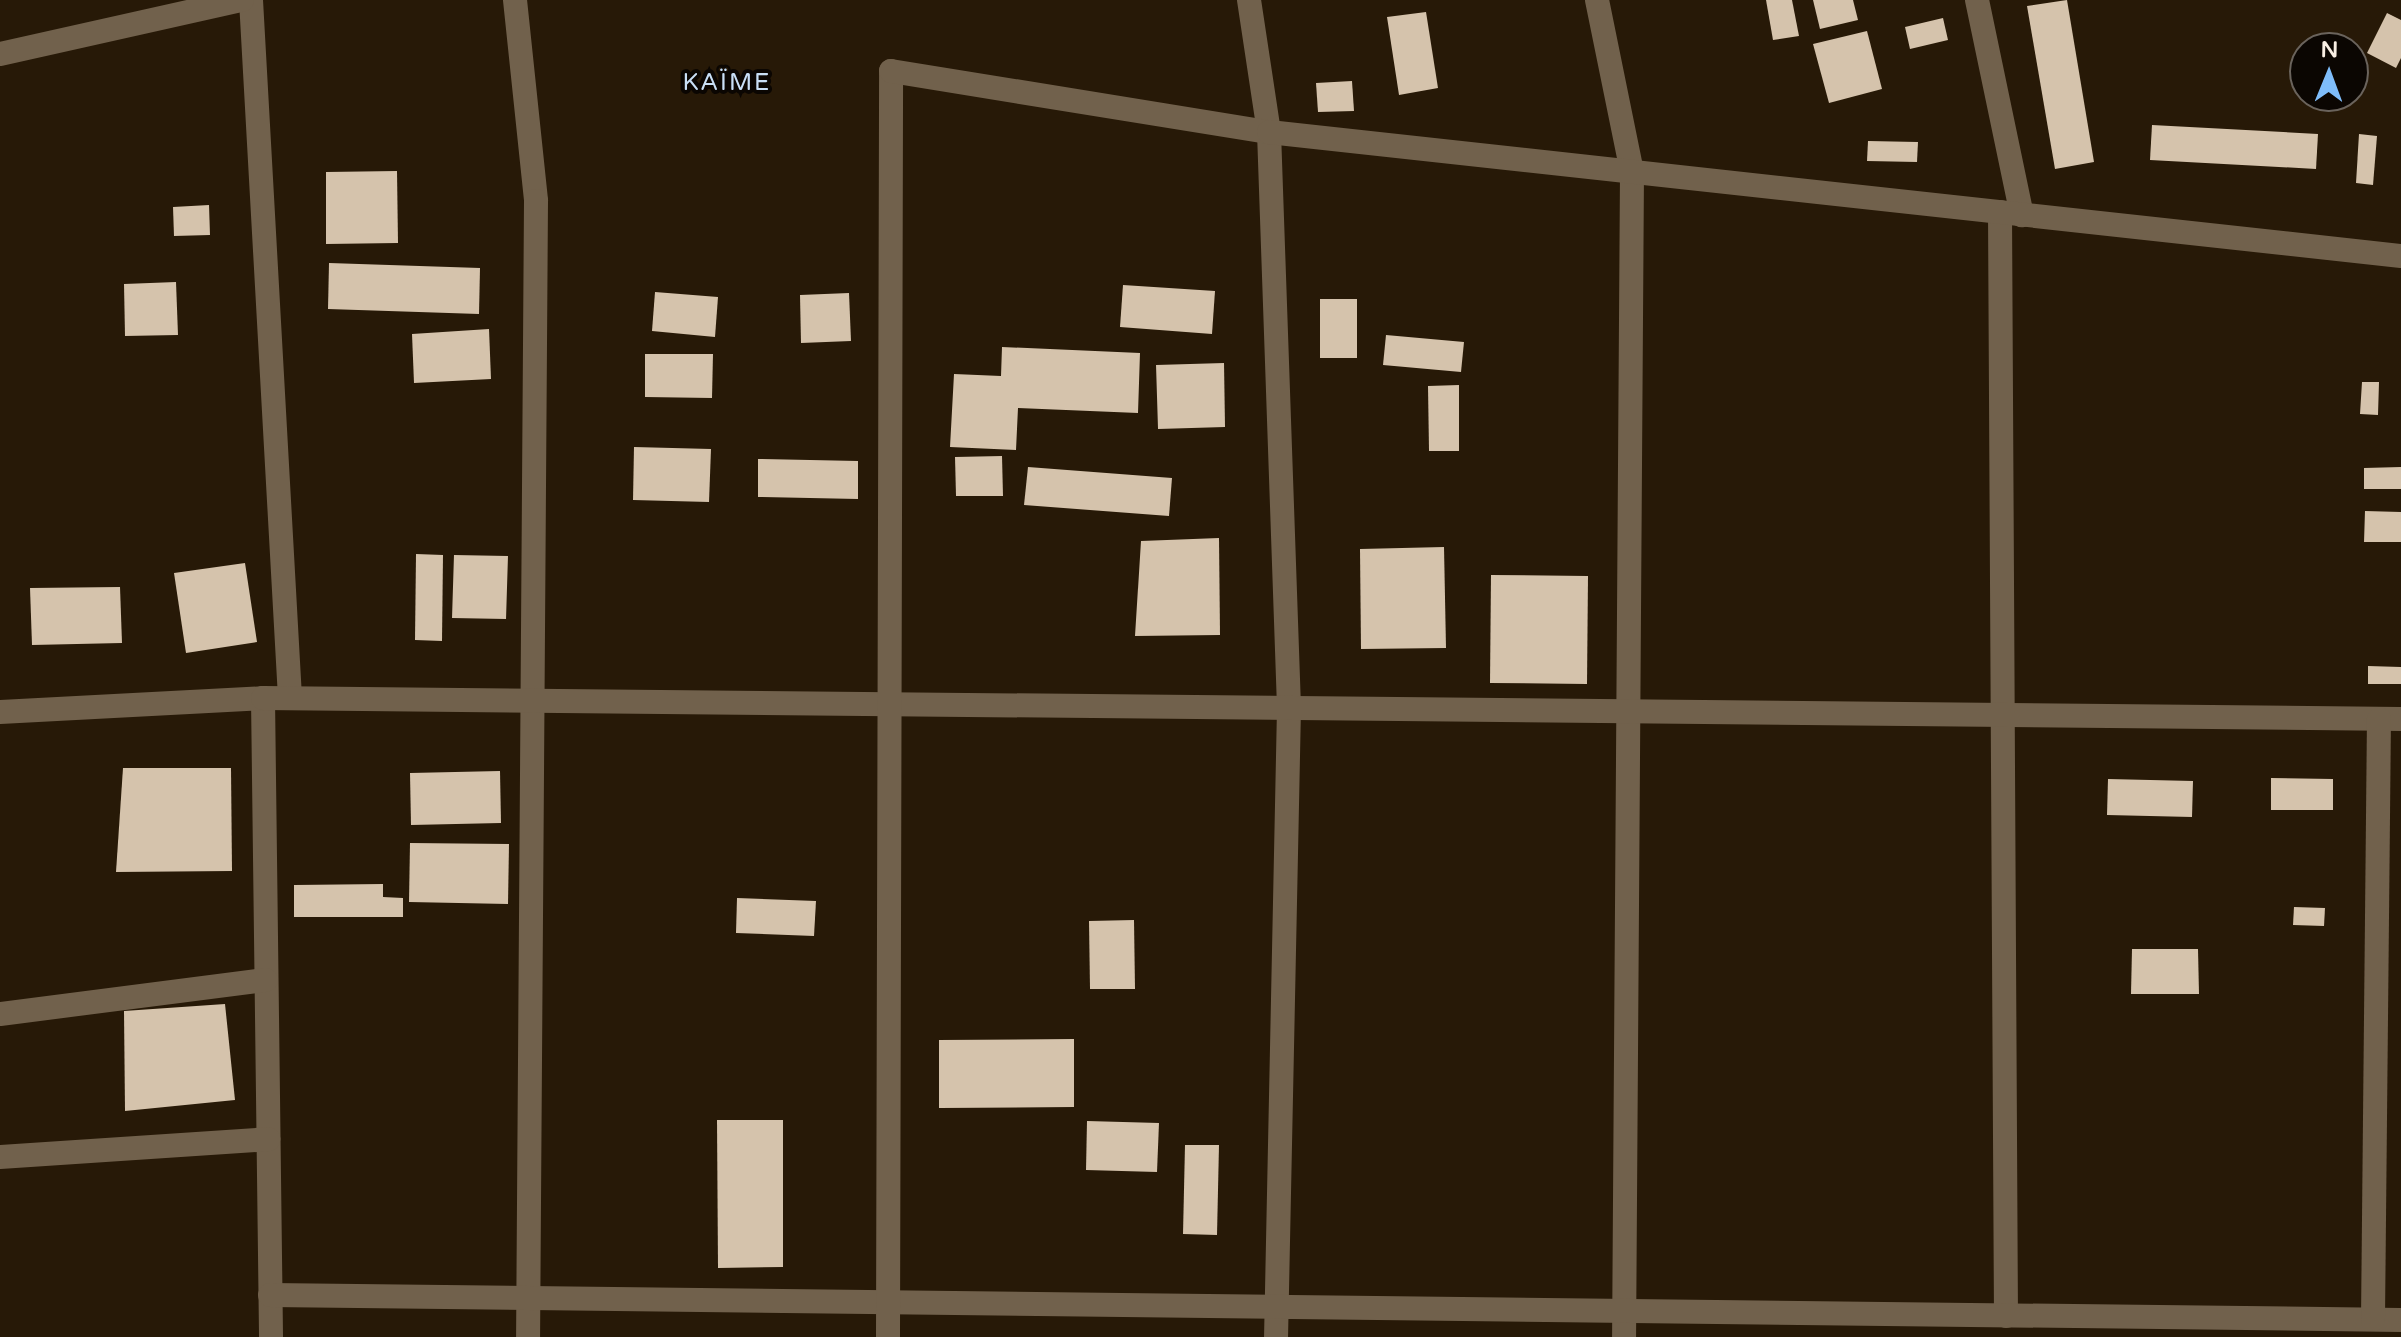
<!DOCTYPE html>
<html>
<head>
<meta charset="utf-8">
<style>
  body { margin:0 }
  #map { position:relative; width:2401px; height:1337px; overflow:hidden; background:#271907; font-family:"Varela Round",sans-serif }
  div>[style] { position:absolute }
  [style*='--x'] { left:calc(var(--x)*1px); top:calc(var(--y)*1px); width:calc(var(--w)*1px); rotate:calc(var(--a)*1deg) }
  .building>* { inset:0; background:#d5c3ac }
  .minor>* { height:24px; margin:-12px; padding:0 12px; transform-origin:12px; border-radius:12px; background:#71614c }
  span { translate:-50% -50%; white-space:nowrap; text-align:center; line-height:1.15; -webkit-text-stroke:8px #0b0602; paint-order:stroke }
  .quarter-label { font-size:24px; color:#c9dff6; letter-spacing:2px }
  .north { position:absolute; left:2289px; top:32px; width:80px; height:80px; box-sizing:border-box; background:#0b0602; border:2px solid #6a635c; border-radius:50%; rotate:1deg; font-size:22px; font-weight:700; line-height:32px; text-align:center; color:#f9efe4 }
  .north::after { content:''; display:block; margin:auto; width:28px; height:36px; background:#7fbdfa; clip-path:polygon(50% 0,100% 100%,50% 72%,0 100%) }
</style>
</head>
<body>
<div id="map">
  <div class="building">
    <i style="clip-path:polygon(1766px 0,1792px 0,1799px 36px,1773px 40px)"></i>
    <i style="clip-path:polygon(1813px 0,1853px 0,1858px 20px,1820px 29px)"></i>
    <i style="clip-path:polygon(2067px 0,2094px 162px,2055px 169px,2027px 6px)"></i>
    <i style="clip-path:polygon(1426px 12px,1438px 88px,1399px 95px,1387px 17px)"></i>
    <i style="clip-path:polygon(2387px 13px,2401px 20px,2401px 58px,2396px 68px,2367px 53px)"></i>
    <i style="clip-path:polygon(1943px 18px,1948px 40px,1910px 49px,1905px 27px)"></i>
    <i style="clip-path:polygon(1867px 31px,1882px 89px,1829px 103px,1813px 44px)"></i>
    <i style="clip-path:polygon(1352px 81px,1354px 111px,1318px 112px,1316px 83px)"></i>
    <i style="clip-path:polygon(2152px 125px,2318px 134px,2316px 169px,2150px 160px)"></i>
    <i style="clip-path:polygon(2359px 134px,2377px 136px,2373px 185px,2356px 183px)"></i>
    <i style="clip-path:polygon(1868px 141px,1918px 142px,1917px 162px,1867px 161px)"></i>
    <i style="clip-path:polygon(397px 171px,398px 243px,326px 244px,326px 172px)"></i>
    <i style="clip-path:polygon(209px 205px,210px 235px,174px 236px,173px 207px)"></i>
    <i style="clip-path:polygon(329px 263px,480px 268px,479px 314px,328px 309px)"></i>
    <i style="clip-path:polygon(176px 282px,178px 335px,125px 336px,124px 284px)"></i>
    <i style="clip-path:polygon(1123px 285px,1215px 291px,1212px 334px,1120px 327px)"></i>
    <i style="clip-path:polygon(655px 292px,718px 297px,715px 337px,652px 331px)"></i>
    <i style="clip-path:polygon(849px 293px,851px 341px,801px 343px,800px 295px)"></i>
    <i style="clip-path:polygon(1320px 299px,1357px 299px,1357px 358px,1320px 358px)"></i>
    <i style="clip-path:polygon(489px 329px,491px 379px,414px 383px,412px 334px)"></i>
    <i style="clip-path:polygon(1386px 335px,1464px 342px,1461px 372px,1383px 365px)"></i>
    <i style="clip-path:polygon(1002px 347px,1140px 353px,1138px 413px,1018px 408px,1016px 450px,950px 447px,954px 374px,1001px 376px)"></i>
    <i style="clip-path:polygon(645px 354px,713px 354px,712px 398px,645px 397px)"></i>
    <i style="clip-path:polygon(1224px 363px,1225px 427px,1158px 429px,1156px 365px)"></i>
    <i style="clip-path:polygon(2362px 382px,2379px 382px,2378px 415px,2360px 414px)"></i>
    <i style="clip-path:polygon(1459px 385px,1459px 451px,1429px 451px,1428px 386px)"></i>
    <i style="clip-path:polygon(634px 447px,711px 449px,709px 502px,633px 500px)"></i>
    <i style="clip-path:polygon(1002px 456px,1003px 496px,956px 496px,955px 457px)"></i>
    <i style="clip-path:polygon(758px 459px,858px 461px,858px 499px,758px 497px)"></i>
    <i style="clip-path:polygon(1028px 467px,1172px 478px,1169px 516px,1024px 505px)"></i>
    <i style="clip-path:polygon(2401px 467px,2401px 489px,2364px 489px,2364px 468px)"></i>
    <i style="clip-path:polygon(2365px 511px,2401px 512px,2401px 542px,2364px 542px)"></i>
    <i style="clip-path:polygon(1219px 538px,1220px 635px,1135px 636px,1141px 541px)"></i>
    <i style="clip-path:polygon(1444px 547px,1446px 648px,1361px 649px,1360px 549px)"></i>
    <i style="clip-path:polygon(416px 554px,443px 555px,442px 641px,415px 640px)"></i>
    <i style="clip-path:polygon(454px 555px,508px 556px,506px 619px,452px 618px)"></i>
    <i style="clip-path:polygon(245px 563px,257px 642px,186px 653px,174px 573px)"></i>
    <i style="clip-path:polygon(1491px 575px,1588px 576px,1587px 684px,1490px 683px)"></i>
    <i style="clip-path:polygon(120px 587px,122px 643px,32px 645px,30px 588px)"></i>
    <i style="clip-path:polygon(2368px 666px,2401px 667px,2401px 684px,2368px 684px)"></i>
    <i style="clip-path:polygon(123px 768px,231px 768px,232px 871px,116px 872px)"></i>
    <i style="clip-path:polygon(500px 771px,501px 823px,411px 825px,410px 773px)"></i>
    <i style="clip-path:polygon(2271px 778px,2333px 779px,2333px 810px,2271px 810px)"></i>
    <i style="clip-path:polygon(2108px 779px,2193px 781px,2192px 817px,2107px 815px)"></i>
    <i style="clip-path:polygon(410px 843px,509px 844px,508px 904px,409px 902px)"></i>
    <i style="clip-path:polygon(383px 884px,383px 897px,403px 898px,403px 917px,294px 917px,294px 885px)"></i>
    <i style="clip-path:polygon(737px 898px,816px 901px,814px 936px,736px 933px)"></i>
    <i style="clip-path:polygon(2294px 907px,2325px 908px,2324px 926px,2293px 925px)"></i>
    <i style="clip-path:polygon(1134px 920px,1135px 989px,1090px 989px,1089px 921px)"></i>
    <i style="clip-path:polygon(2132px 949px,2198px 949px,2199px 994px,2131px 994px)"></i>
    <i style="clip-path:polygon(225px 1004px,235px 1100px,125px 1111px,124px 1011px)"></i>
    <i style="clip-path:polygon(1074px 1039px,1074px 1107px,939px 1108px,939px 1040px)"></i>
    <i style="clip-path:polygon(717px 1120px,783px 1120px,783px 1267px,718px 1268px)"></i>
    <i style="clip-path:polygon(1087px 1121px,1159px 1123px,1157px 1172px,1086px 1170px)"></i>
    <i style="clip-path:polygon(1185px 1145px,1219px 1145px,1217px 1235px,1183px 1234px)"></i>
  </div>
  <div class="minor">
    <i style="--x:251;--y:0;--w:699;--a:86.8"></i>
    <i style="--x:515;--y:0;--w:202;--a:84"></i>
    <i style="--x:536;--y:201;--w:1136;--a:90.4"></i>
    <i style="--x:1249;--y:0;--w:134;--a:81.4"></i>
    <i style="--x:1269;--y:132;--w:576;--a:88.01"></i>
    <i style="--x:1289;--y:708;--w:629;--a:91.18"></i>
    <i style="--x:1597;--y:0;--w:176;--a:78.5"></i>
    <i style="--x:1632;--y:172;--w:1165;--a:90.39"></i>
    <i style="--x:1977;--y:0;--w:220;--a:78.2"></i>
    <i style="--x:0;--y:54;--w:248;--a:-12.6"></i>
    <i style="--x:2000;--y:212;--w:1104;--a:89.69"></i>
    <i style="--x:263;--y:698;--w:639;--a:89.28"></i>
    <i style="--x:0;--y:712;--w:263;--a:-3"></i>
    <i style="--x:263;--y:698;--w:2138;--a:0.56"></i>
    <i style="--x:0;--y:1014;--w:268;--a:-7.3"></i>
    <i style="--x:0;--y:1157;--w:269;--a:-3.8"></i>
    <i style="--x:270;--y:1295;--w:2131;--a:0.67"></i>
    <i style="--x:2373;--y:1319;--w:600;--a:-89.43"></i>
    <i style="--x:888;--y:1337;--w:1266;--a:-89.86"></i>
    <i style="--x:891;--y:71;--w:383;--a:9.2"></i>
    <i style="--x:1269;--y:132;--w:1139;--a:6.25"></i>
  </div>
  <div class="quarter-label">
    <span style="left:727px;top:83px">KAÏME</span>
  </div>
  <div class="north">N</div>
</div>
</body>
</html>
